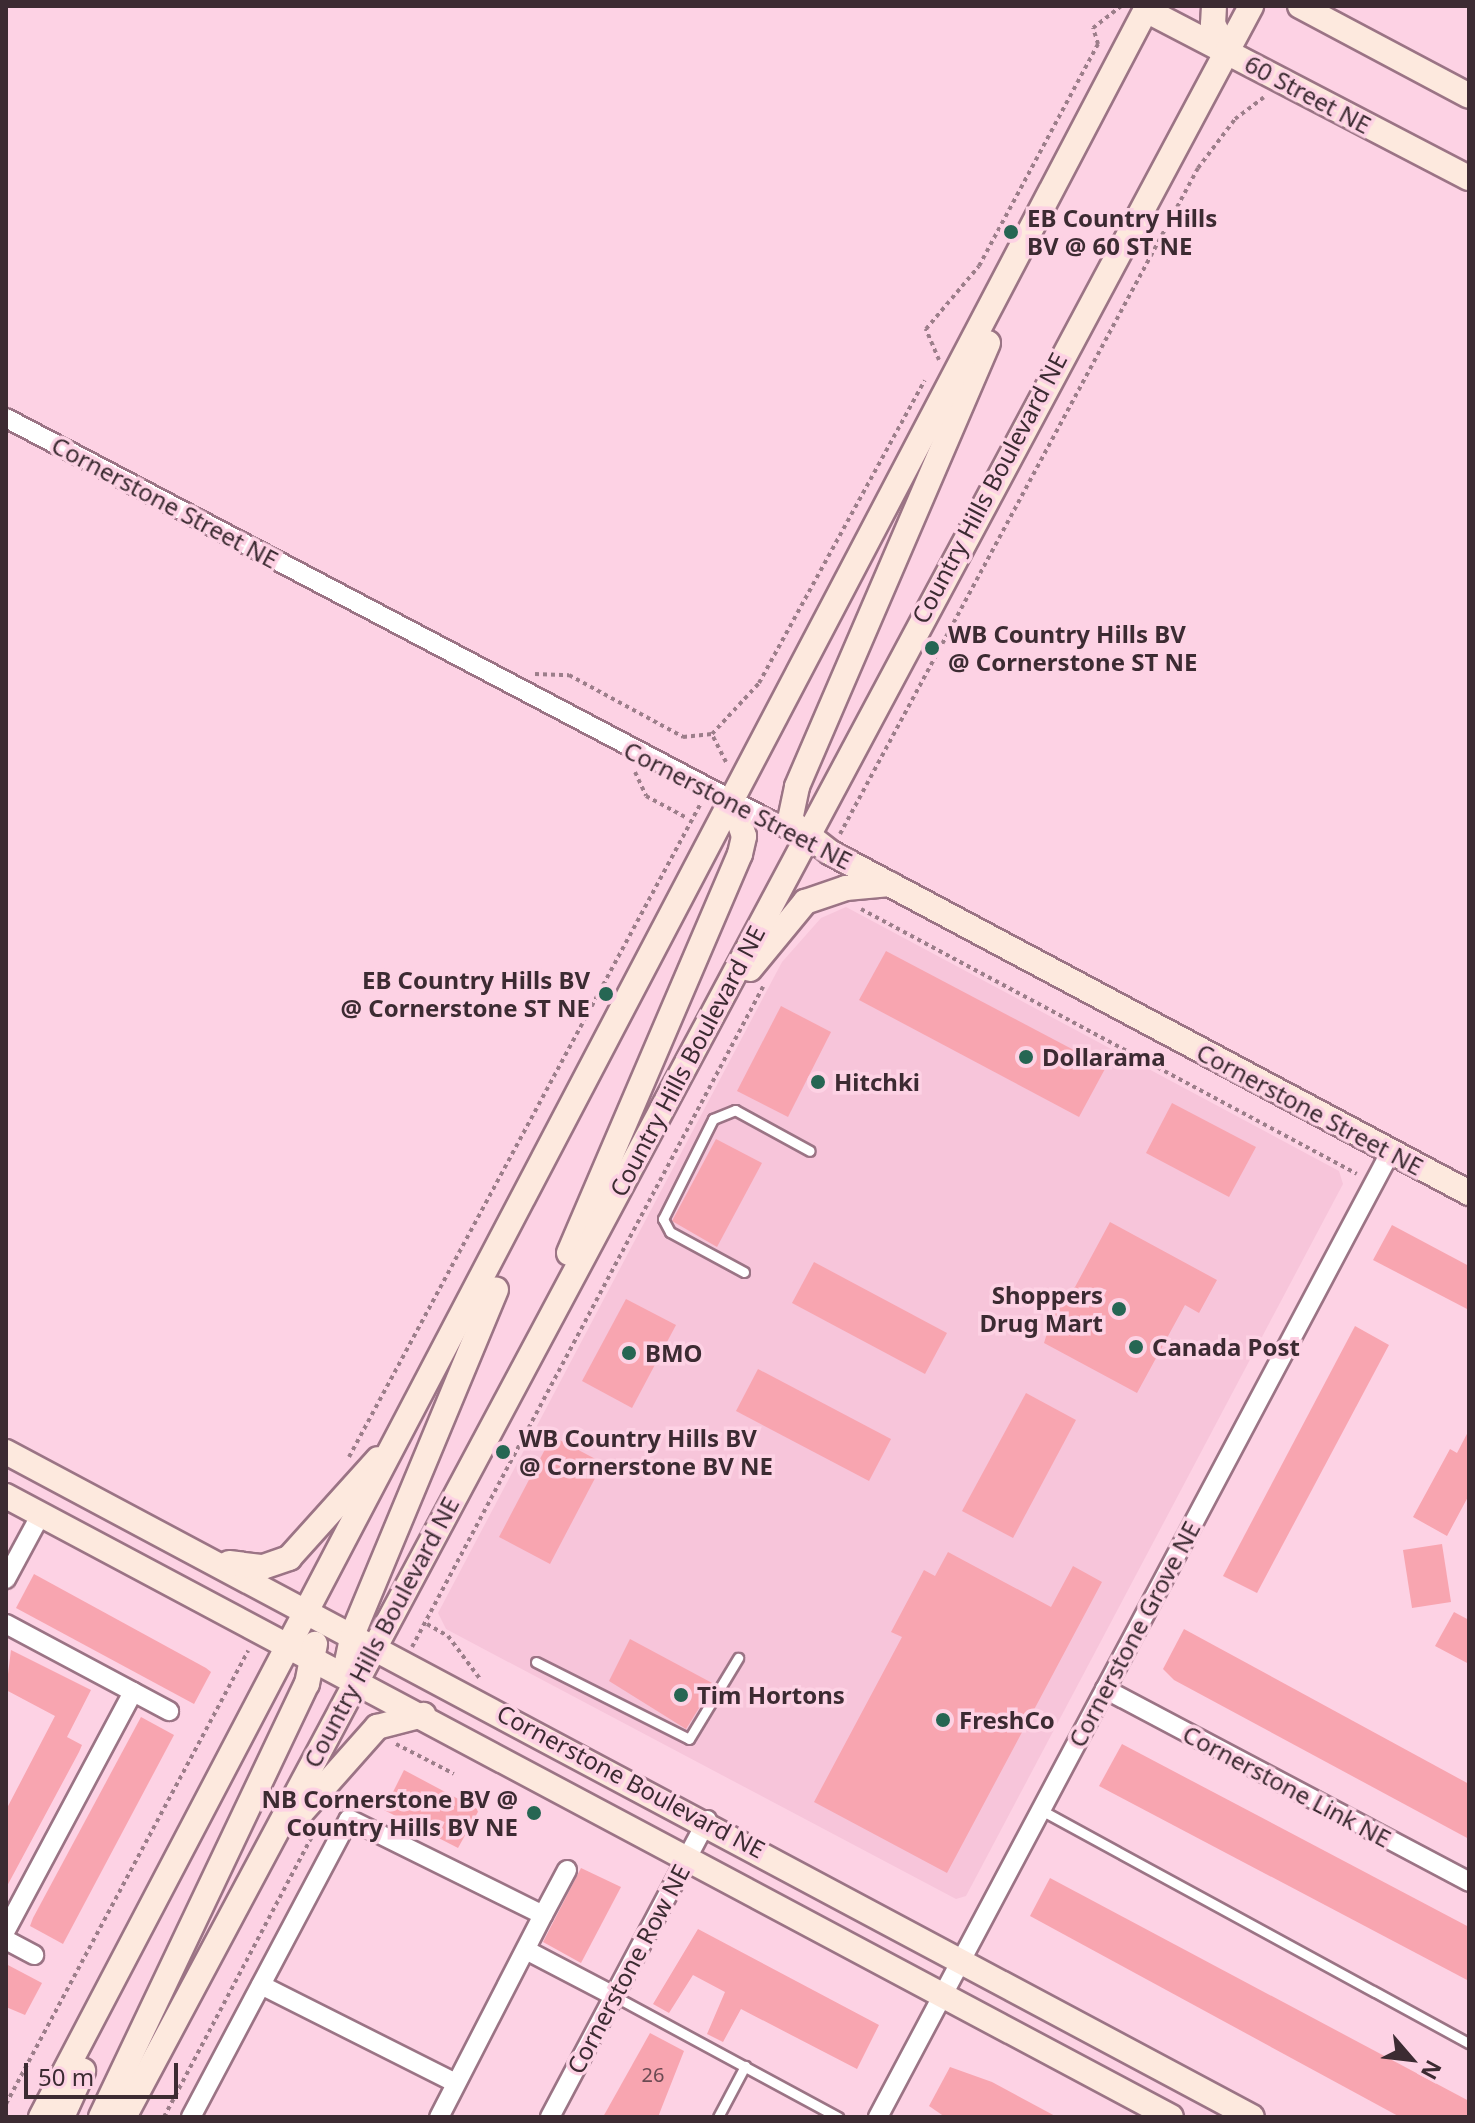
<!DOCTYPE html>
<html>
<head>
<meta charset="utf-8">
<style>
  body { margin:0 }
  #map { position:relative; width:1475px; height:2123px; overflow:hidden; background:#fdd2e4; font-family:"Noto Sans",sans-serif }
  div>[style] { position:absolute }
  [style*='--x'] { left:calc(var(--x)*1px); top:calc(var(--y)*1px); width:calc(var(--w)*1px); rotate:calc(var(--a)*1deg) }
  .built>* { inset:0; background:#f7c5da }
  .building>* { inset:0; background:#f8a5b0 }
  .path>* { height:4px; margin-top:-2px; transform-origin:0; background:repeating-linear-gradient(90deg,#9c7e8a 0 4px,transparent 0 8px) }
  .roads { filter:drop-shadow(2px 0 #9b7485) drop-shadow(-2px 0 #9b7485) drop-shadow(0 2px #9b7485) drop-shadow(0 -2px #9b7485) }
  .lane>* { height:9px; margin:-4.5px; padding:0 4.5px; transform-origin:4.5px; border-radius:4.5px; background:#fff }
  .street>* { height:18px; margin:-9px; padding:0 9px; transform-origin:9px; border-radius:9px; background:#fff }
  .secondary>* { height:24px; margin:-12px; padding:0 12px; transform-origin:12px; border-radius:12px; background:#fde9de }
  .dots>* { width:22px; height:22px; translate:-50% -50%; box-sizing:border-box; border:4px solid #fdd2e4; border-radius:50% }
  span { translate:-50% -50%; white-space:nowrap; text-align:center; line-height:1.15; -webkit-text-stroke:7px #fdd2e4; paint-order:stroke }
  .number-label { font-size:20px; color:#6b4a52 }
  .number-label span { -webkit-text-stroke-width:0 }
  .street-label { font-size:24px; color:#3c2b32 }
  .poi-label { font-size:24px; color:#3c2b32; font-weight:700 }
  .left { translate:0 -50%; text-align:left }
  .right { translate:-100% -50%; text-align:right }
  .frame { position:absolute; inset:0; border:8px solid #3c2b32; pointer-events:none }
  .north { position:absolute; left:1371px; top:2019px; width:80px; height:80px; -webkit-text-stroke:6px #fdd2e4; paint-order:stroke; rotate:118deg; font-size:22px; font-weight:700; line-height:32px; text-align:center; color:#3c2b32 }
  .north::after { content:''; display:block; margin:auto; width:28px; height:36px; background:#3c2b32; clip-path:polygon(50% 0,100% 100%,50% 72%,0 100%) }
  .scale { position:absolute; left:24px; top:2063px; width:154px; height:36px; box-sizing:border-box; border:4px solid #3c2b32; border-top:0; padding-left:10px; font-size:24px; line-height:28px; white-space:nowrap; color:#3c2b32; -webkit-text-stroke:6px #fdd2e4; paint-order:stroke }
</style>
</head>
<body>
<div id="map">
  <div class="built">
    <i style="clip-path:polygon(846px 907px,1339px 1171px,1343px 1184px,966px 1896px,956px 1899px,446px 1629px,438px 1613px,782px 962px,821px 918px)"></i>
  </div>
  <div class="building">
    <i style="clip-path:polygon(886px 951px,1106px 1067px,1079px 1117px,859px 1000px)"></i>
    <i style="clip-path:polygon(781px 1006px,831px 1032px,788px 1117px,737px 1091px)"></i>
    <i style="clip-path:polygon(1172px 1103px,1256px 1147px,1229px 1197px,1146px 1153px)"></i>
    <i style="clip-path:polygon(716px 1139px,762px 1163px,717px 1247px,672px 1221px)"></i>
    <i style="clip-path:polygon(1110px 1222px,1217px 1280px,1199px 1313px,1185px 1305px,1137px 1393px,1044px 1343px,1058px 1298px,1075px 1287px)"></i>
    <i style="clip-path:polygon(1392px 1225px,1469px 1266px,1469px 1310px,1373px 1260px)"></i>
    <i style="clip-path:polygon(814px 1262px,947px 1333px,925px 1374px,792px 1303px)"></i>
    <i style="clip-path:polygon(626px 1299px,676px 1325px,632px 1408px,582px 1381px)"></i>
    <i style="clip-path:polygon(1355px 1326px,1389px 1345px,1257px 1593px,1223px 1576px)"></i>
    <i style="clip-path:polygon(758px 1369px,891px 1439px,869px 1481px,736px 1411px)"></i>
    <i style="clip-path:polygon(1026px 1393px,1076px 1420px,1013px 1538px,962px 1511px)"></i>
    <i style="clip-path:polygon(1469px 1430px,1469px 1495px,1447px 1536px,1413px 1517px,1450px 1449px,1457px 1453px)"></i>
    <i style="clip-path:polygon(552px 1436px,603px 1463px,550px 1564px,499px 1537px)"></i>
    <i style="clip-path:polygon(1442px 1544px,1451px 1602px,1412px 1608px,1403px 1550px)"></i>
    <i style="clip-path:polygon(948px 1552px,1051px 1607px,1073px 1566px,1102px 1582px,947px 1873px,814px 1802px,902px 1637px,891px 1632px,924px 1570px,935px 1576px)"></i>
    <i style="clip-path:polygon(34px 1574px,206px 1668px,211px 1672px,194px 1704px,16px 1608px)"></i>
    <i style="clip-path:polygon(1454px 1612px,1469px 1620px,1469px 1664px,1435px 1646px)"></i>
    <i style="clip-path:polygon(1184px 1629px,1469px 1784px,1469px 1839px,1174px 1680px,1163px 1669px)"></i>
    <i style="clip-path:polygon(630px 1639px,714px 1684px,686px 1729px,609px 1681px)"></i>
    <i style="clip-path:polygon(11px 1650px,91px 1690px,67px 1737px,82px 1745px,79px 1752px,6px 1888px,6px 1810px,55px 1716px,6px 1690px)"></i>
    <i style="clip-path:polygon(141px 1717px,174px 1735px,63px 1944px,30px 1926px,33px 1918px)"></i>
    <i style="clip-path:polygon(1122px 1744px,1469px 1927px,1469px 1981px,1099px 1786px)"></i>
    <i style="clip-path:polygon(404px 1770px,479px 1810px,458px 1848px,384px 1810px)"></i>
    <i style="clip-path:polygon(581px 1868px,621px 1887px,581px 1963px,543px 1942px)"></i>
    <i style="clip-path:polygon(1050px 1878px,1469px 2101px,1469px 2117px,1400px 2117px,1030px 1916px)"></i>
    <i style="clip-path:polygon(698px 1929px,879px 2025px,857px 2069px,741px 2009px,723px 2042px,707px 2034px,725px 1992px,693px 1975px,669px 2013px,653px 2004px)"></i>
    <i style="clip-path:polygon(6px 1964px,42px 1983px,25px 2015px,6px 2007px)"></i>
    <i style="clip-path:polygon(650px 2033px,684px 2051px,658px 2117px,603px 2117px)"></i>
    <i style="clip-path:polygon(950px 2067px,992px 2082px,1057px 2117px,945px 2117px,929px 2106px)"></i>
  </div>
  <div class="path">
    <i style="--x:939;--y:360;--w:34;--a:-113"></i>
    <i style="--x:926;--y:329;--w:82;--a:-49.9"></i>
    <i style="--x:979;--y:266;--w:252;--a:-61.8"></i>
    <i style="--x:1098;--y:44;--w:17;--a:-107"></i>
    <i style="--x:1093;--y:28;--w:36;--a:-38"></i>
    <i style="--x:535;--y:674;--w:34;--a:2"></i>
    <i style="--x:569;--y:675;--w:130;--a:28.5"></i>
    <i style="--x:683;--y:737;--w:29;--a:-6"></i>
    <i style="--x:726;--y:762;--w:31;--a:-117"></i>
    <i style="--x:712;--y:734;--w:69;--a:-47.3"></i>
    <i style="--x:759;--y:683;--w:345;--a:-61.3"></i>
    <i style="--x:635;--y:772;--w:26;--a:65"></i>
    <i style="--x:646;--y:796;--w:47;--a:28.2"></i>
    <i style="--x:840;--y:834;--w:756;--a:-61.74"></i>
    <i style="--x:1198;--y:168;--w:61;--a:-52.9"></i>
    <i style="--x:1235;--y:119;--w:36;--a:-37"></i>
    <i style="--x:861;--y:909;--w:562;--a:28.11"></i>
    <i style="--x:349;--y:1457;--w:743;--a:-61.71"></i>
    <i style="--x:427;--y:1624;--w:24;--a:30"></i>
    <i style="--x:448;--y:1636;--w:54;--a:53.3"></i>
    <i style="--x:412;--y:1647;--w:748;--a:-62"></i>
    <i style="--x:396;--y:1744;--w:65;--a:27.3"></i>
    <i style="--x:6;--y:2104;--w:514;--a:-61.89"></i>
    <i style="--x:164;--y:2117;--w:318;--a:-62.2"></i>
  </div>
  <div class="roads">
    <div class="lane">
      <i style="--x:744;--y:1272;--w:84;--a:-151.6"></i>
      <i style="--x:670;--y:1232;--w:15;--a:-118"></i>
      <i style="--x:663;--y:1219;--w:112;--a:-63.4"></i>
      <i style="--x:713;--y:1119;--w:24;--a:-22"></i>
      <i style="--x:735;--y:1110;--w:85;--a:28.7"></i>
      <i style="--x:536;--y:1662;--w:171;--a:26.7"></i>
      <i style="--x:689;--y:1739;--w:95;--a:-58.8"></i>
      <i style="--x:1041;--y:1810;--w:487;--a:28.6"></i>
      <i style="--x:614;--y:1996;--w:255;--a:28.4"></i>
      <i style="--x:718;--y:2117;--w:58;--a:-62.1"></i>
    </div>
    <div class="street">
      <i style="--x:6;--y:418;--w:897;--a:27.76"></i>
      <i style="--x:6;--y:1579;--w:74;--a:-61.7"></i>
      <i style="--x:6;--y:1624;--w:185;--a:28.1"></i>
      <i style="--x:1105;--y:1689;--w:412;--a:27.9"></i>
      <i style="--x:543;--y:1915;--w:51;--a:-61.9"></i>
      <i style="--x:6;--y:1930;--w:270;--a:-61.9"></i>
      <i style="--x:6;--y:1940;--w:32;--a:28"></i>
      <i style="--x:526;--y:1950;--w:99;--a:27.6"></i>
      <i style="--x:261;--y:1985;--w:218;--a:26.7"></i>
      <i style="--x:191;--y:2117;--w:337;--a:-62.1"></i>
      <i style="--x:349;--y:1819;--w:216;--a:26.3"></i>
      <i style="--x:543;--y:1915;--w:227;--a:117.2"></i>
      <i style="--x:550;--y:2117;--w:336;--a:-62.1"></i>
      <i style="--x:878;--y:2117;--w:1094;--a:-62.03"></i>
    </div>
    <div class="secondary">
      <i style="--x:1214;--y:6;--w:18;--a:93"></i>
      <i style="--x:1213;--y:24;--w:31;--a:63"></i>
      <i style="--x:1300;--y:6;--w:191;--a:28"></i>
      <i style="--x:1146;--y:10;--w:364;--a:27.5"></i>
      <i style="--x:988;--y:343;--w:483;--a:113.3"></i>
      <i style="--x:797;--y:787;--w:35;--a:102"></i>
      <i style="--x:790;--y:821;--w:52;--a:38"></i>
      <i style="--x:831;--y:853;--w:723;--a:28.05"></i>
      <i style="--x:750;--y:969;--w:87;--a:-50.6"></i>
      <i style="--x:805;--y:902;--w:43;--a:-18.9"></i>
      <i style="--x:846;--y:888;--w:44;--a:-5.2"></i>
      <i style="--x:569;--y:1253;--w:434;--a:-66.8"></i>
      <i style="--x:740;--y:854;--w:18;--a:-77"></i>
      <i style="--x:744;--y:836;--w:34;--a:-109"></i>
      <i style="--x:6;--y:1452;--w:1412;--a:28.09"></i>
      <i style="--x:6;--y:1496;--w:1320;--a:28.06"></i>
      <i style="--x:229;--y:1563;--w:34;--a:7"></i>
      <i style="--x:263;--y:1567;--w:28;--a:-19"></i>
      <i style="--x:289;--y:1558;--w:133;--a:-48"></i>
      <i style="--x:356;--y:1679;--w:19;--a:-118"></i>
      <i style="--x:347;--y:1662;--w:30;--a:-78"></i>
      <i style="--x:353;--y:1633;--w:372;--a:-67.4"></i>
      <i style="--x:291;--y:1824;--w:130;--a:-48.4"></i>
      <i style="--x:377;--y:1727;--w:48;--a:-14.6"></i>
      <i style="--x:41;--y:2117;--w:2384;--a:-62.33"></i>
      <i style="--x:62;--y:2117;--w:51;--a:-65.5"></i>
      <i style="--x:101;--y:2117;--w:480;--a:-64.6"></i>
      <i style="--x:307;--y:1684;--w:41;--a:-78.7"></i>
      <i style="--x:124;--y:2117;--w:2393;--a:-61.9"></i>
    </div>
  </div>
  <div class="dots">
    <i style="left:1011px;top:232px;background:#266653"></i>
    <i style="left:932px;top:648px;background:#266653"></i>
    <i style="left:606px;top:994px;background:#266653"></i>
    <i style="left:1026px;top:1057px;background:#266653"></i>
    <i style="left:818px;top:1082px;background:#266653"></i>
    <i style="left:1119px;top:1309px;background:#266653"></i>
    <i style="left:1136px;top:1347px;background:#266653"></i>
    <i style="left:629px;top:1353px;background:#266653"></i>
    <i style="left:503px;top:1452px;background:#266653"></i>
    <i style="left:681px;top:1695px;background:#266653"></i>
    <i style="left:943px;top:1720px;background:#266653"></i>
    <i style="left:534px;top:1813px;background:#266653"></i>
  </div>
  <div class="number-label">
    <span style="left:653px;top:2074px">26</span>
  </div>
  <div class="street-label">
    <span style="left:1308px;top:94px;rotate:28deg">60 Street NE</span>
    <span style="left:989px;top:488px;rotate:-62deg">Country Hills Boulevard NE</span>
    <span style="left:165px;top:502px;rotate:28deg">Cornerstone Street NE</span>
    <span style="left:738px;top:805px;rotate:27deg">Cornerstone Street NE</span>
    <span style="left:687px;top:1061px;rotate:-62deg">Country Hills Boulevard NE</span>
    <span style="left:1310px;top:1109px;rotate:28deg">Cornerstone Street NE</span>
    <span style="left:381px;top:1632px;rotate:-62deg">Country Hills Boulevard NE</span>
    <span style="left:1134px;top:1634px;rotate:-62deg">Cornerstone Grove NE</span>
    <span style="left:631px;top:1781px;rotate:28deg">Cornerstone Boulevard NE</span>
    <span style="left:1287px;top:1786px;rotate:28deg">Cornerstone Link NE</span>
    <span style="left:628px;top:1969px;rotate:-62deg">Cornerstone Row NE</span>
  </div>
  <div class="poi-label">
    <span class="left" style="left:1027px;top:232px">EB Country Hills<br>BV @ 60 ST NE</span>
    <span class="left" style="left:948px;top:648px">WB Country Hills BV<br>@ Cornerstone ST NE</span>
    <span class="right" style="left:590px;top:994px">EB Country Hills BV<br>@ Cornerstone ST NE</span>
    <span class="left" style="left:1042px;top:1057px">Dollarama</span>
    <span class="left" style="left:834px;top:1082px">Hitchki</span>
    <span class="right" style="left:1103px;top:1309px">Shoppers<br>Drug Mart</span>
    <span class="left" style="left:1152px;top:1347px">Canada Post</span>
    <span class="left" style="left:645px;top:1353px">BMO</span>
    <span class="left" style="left:519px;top:1452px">WB Country Hills BV<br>@ Cornerstone BV NE</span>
    <span class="left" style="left:697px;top:1695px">Tim Hortons</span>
    <span class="left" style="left:959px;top:1720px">FreshCo</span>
    <span class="right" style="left:518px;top:1813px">NB Cornerstone BV @<br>Country Hills BV NE</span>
  </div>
  <div class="frame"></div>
  <div class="north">N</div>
  <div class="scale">50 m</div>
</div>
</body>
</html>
